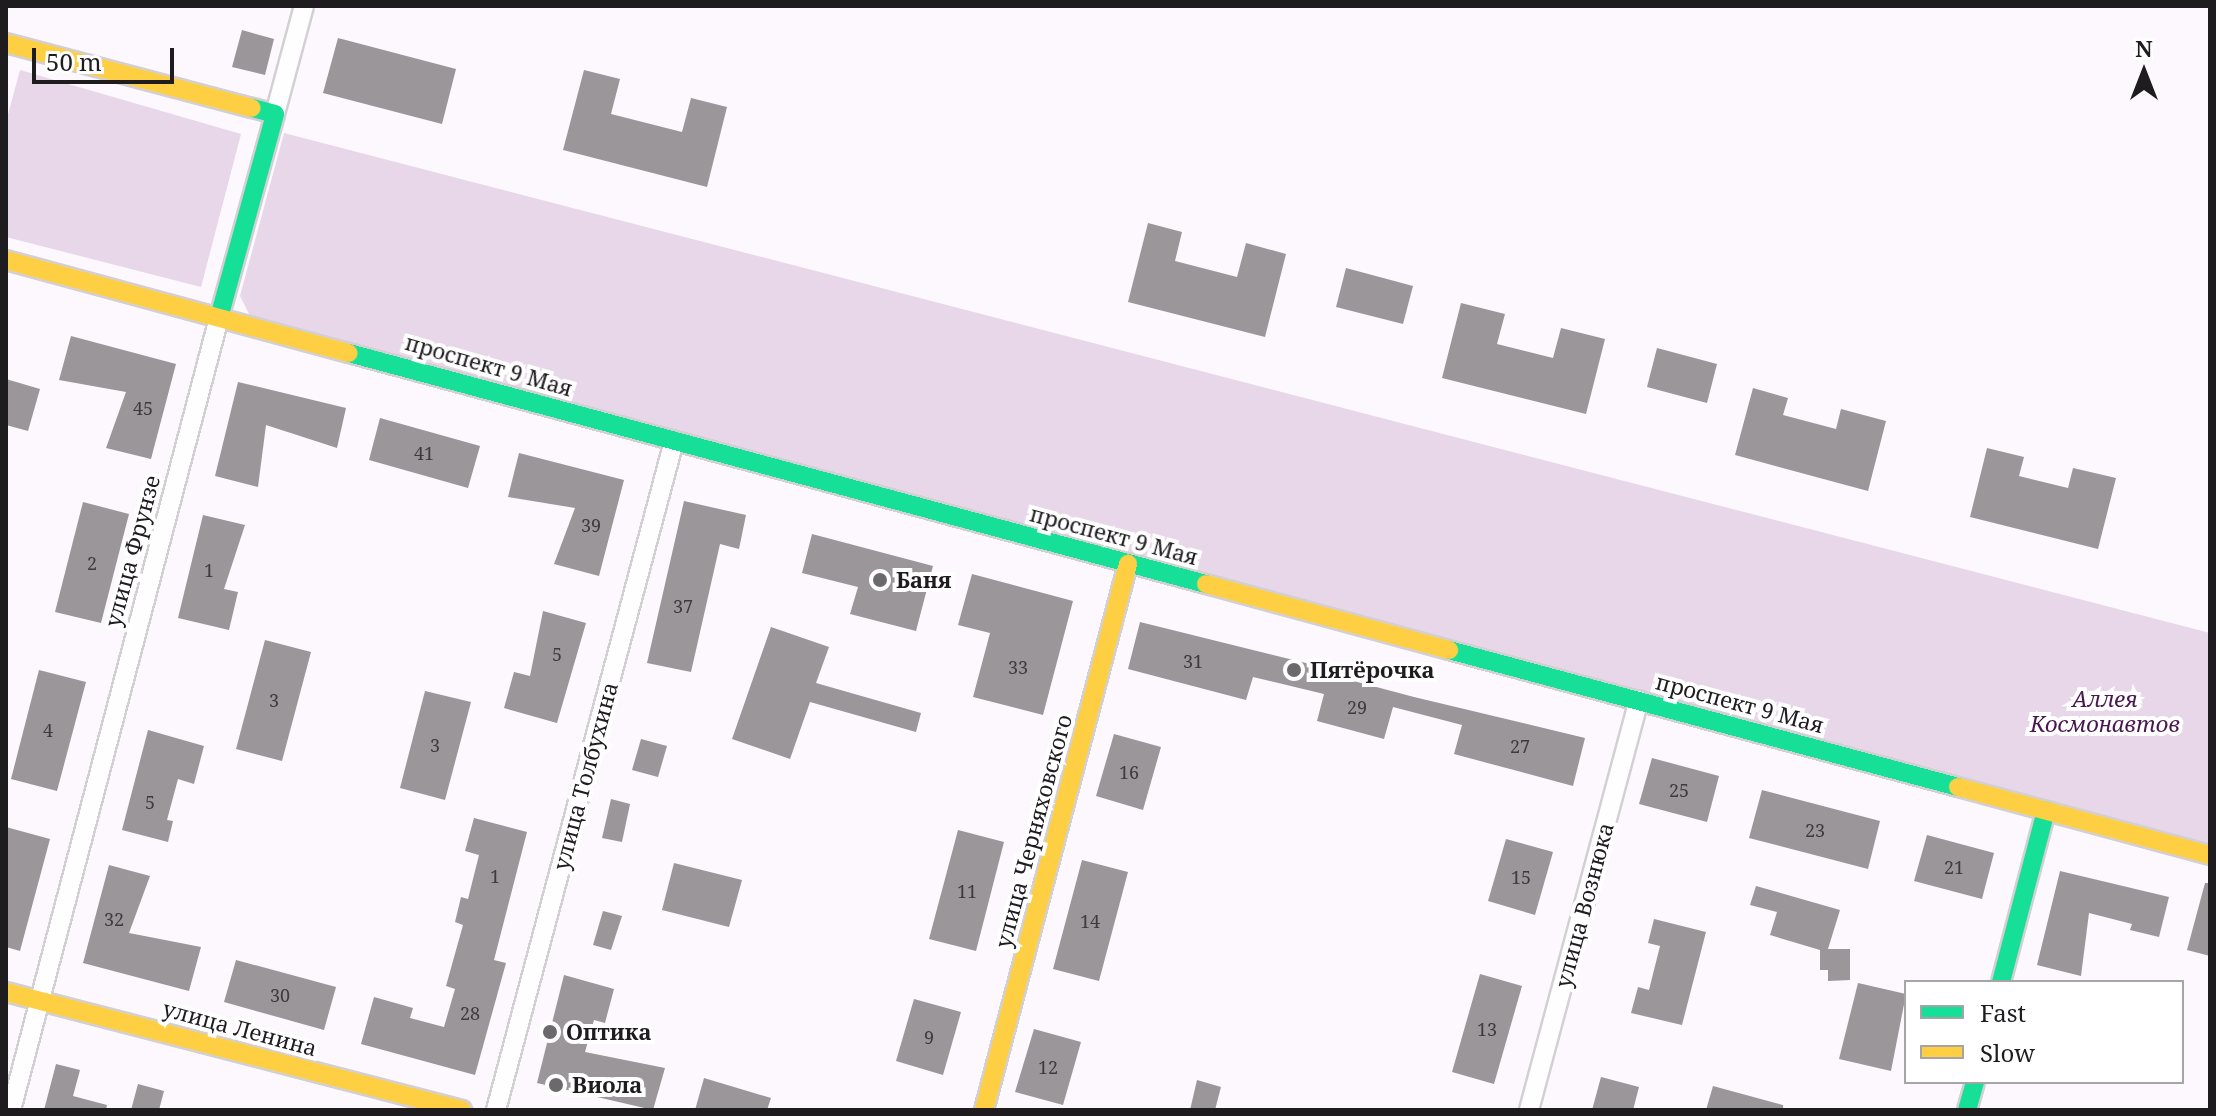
<!DOCTYPE html>
<html>
<head>
<meta charset="utf-8">
<style>
  body { margin:0 }
  #map { position:relative; width:2216px; height:1116px; overflow:hidden; background:#fcf8fd; font-family:"Noto Serif",serif }
  div>[style] { position:absolute }
  [style*='--x'] { left:calc(var(--x)*1px); top:calc(var(--y)*1px); width:calc(var(--w)*1px); rotate:calc(var(--a)*1deg) }
  .green>* { inset:0; background:#e7d7e9 }
  .building>* { inset:0; background:#9a969a }
  .roads { filter:drop-shadow(2px 0 #d3d0d4) drop-shadow(-2px 0 #d3d0d4) drop-shadow(0 2px #d3d0d4) drop-shadow(0 -2px #d3d0d4) }
  .street>* { height:18px; margin:-9px; padding:0 9px; transform-origin:9px; border-radius:9px; background:#fffeff }
  .fast>* { height:18px; margin:-9px; padding:0 9px; transform-origin:9px; border-radius:9px; background:#16e098 }
  .slow>* { height:18px; margin:-9px; padding:0 9px; transform-origin:9px; border-radius:9px; background:#ffcf43 }
  .dots>* { width:22px; height:22px; translate:-50% -50%; box-sizing:border-box; border:4px solid #fff; border-radius:50% }
  span { translate:-50% -50%; white-space:nowrap; text-align:center; line-height:1.15; -webkit-text-stroke:8px #fff; paint-order:stroke }
  .number-label { font-size:18px; color:#3e3a3e }
  .number-label span { -webkit-text-stroke-width:0 }
  .street-label { font-size:22px; color:#1f1c20 }
  .poi-label { font-size:22px; color:#1f1c20; font-weight:700 }
  .left { translate:0 -50%; text-align:left }
  .park-label { font-size:22px; color:#48174f; font-style:italic }
  .frame { position:absolute; inset:0; border:8px solid #1f1c20; pointer-events:none }
  .legend { position:absolute; left:1904px; top:980px; width:280px; height:104px; box-sizing:border-box; background:#fff; border:2px solid #a5a4a6; margin:0; padding:10px 14px; list-style:none; font-size:24px; color:#1f1c20 }
  .legend li { display:flex; align-items:center; gap:16px; height:40px }
  .legend b { width:40px; border:2px solid #a5a4a6 }
  .north { position:absolute; left:2104px; top:32px; width:80px; height:80px; -webkit-text-stroke:6px #fff; paint-order:stroke; rotate:0deg; font-size:22px; font-weight:700; line-height:32px; text-align:center; color:#1f1c20 }
  .north::after { content:''; display:block; margin:auto; width:28px; height:36px; background:#1f1c20; clip-path:polygon(50% 0,100% 100%,50% 72%,0 100%) }
  .scale { position:absolute; left:32px; top:48px; width:142px; height:36px; box-sizing:border-box; border:4px solid #1f1c20; border-top:0; padding-left:10px; font-size:24px; line-height:28px; white-space:nowrap; color:#1f1c20; -webkit-text-stroke:6px #fff; paint-order:stroke }
</style>
</head>
<body>
<div id="map">
  <div class="green">
    <i style="clip-path:polygon(20px 70px,241px 134px,201px 287px,6px 237px,6px 122px)"></i>
    <i style="clip-path:polygon(284px 133px,2210px 633px,2210px 845px,252px 320px,240px 296px)"></i>
  </div>
  <div class="building">
    <i style="clip-path:polygon(242px 30px,274px 39px,265px 75px,232px 67px)"></i>
    <i style="clip-path:polygon(338px 38px,456px 69px,442px 124px,323px 93px)"></i>
    <i style="clip-path:polygon(584px 70px,620px 79px,611px 114px,682px 132px,691px 98px,727px 107px,707px 187px,563px 150px)"></i>
    <i style="clip-path:polygon(1148px 223px,1182px 232px,1175px 261px,1237px 277px,1246px 243px,1286px 254px,1265px 337px,1128px 302px)"></i>
    <i style="clip-path:polygon(1346px 268px,1413px 286px,1403px 324px,1336px 307px)"></i>
    <i style="clip-path:polygon(1461px 303px,1505px 314px,1497px 344px,1553px 358px,1561px 328px,1605px 339px,1586px 414px,1442px 378px)"></i>
    <i style="clip-path:polygon(71px 336px,176px 364px,151px 459px,106px 448px,126px 392px,59px 380px)"></i>
    <i style="clip-path:polygon(1657px 348px,1717px 364px,1707px 403px,1647px 387px)"></i>
    <i style="clip-path:polygon(6px 379px,40px 389px,28px 431px,6px 425px)"></i>
    <i style="clip-path:polygon(238px 382px,346px 408px,337px 448px,266px 425px,258px 487px,215px 476px)"></i>
    <i style="clip-path:polygon(1753px 388px,1788px 398px,1783px 415px,1836px 429px,1841px 409px,1886px 421px,1868px 491px,1735px 455px)"></i>
    <i style="clip-path:polygon(380px 418px,480px 446px,468px 488px,369px 460px)"></i>
    <i style="clip-path:polygon(1987px 448px,2024px 457px,2019px 476px,2068px 488px,2073px 468px,2116px 478px,2098px 549px,1970px 517px)"></i>
    <i style="clip-path:polygon(519px 453px,624px 480px,599px 576px,554px 564px,575px 508px,508px 497px)"></i>
    <i style="clip-path:polygon(684px 501px,746px 515px,739px 549px,720px 544px,691px 672px,647px 663px)"></i>
    <i style="clip-path:polygon(83px 502px,129px 514px,101px 623px,55px 612px)"></i>
    <i style="clip-path:polygon(203px 515px,245px 525px,224px 589px,238px 592px,229px 630px,178px 618px)"></i>
    <i style="clip-path:polygon(812px 534px,933px 566px,916px 631px,850px 614px,858px 587px,802px 573px)"></i>
    <i style="clip-path:polygon(972px 574px,1073px 601px,1043px 715px,973px 697px,990px 633px,958px 625px)"></i>
    <i style="clip-path:polygon(543px 611px,586px 623px,557px 723px,504px 708px,514px 672px,530px 676px)"></i>
    <i style="clip-path:polygon(1140px 622px,1318px 666px,1316px 671px,1414px 697px,1585px 738px,1573px 786px,1454px 754px,1462px 725px,1393px 707px,1384px 739px,1317px 721px,1324px 694px,1253px 677px,1246px 700px,1128px 669px)"></i>
    <i style="clip-path:polygon(771px 627px,829px 647px,816px 683px,921px 713px,916px 732px,810px 702px,790px 759px,732px 739px)"></i>
    <i style="clip-path:polygon(265px 640px,311px 652px,282px 761px,236px 749px)"></i>
    <i style="clip-path:polygon(39px 670px,86px 682px,57px 791px,11px 779px)"></i>
    <i style="clip-path:polygon(425px 691px,471px 702px,445px 800px,400px 788px)"></i>
    <i style="clip-path:polygon(148px 730px,204px 746px,194px 784px,178px 779px,167px 820px,173px 821px,168px 842px,122px 830px)"></i>
    <i style="clip-path:polygon(1114px 734px,1161px 747px,1143px 810px,1096px 796px)"></i>
    <i style="clip-path:polygon(641px 739px,667px 746px,658px 777px,632px 770px)"></i>
    <i style="clip-path:polygon(1652px 758px,1719px 776px,1707px 822px,1639px 804px)"></i>
    <i style="clip-path:polygon(1762px 790px,1880px 821px,1868px 869px,1749px 838px)"></i>
    <i style="clip-path:polygon(611px 799px,630px 804px,622px 842px,602px 838px)"></i>
    <i style="clip-path:polygon(474px 818px,527px 832px,494px 960px,506px 963px,475px 1075px,361px 1044px,374px 997px,413px 1008px,410px 1018px,444px 1027px,455px 989px,446px 986px,463px 925px,455px 922px,461px 897px,468px 899px,479px 855px,465px 851px)"></i>
    <i style="clip-path:polygon(6px 827px,50px 839px,20px 951px,6px 947px)"></i>
    <i style="clip-path:polygon(958px 830px,1004px 842px,976px 951px,929px 939px)"></i>
    <i style="clip-path:polygon(1927px 835px,1994px 853px,1982px 899px,1914px 881px)"></i>
    <i style="clip-path:polygon(1506px 839px,1553px 852px,1535px 915px,1488px 901px)"></i>
    <i style="clip-path:polygon(1082px 860px,1128px 872px,1099px 981px,1053px 969px)"></i>
    <i style="clip-path:polygon(674px 863px,742px 880px,729px 927px,662px 910px)"></i>
    <i style="clip-path:polygon(109px 865px,150px 876px,129px 933px,201px 947px,189px 991px,83px 963px)"></i>
    <i style="clip-path:polygon(2060px 871px,2169px 897px,2159px 937px,2130px 930px,2132px 924px,2089px 913px,2081px 976px,2037px 965px)"></i>
    <i style="clip-path:polygon(2205px 883px,2210px 883px,2210px 956px,2187px 950px)"></i>
    <i style="clip-path:polygon(1756px 886px,1840px 910px,1828px 949px,1850px 949px,1850px 980px,1828px 981px,1828px 970px,1820px 970px,1820px 950px,1770px 935px,1777px 912px,1750px 905px)"></i>
    <i style="clip-path:polygon(603px 911px,622px 916px,611px 950px,593px 945px)"></i>
    <i style="clip-path:polygon(1654px 919px,1706px 932px,1682px 1025px,1631px 1013px,1638px 987px,1649px 990px,1660px 946px,1648px 943px)"></i>
    <i style="clip-path:polygon(236px 960px,336px 987px,324px 1030px,224px 1002px)"></i>
    <i style="clip-path:polygon(1480px 974px,1522px 986px,1494px 1084px,1452px 1072px)"></i>
    <i style="clip-path:polygon(564px 975px,614px 989px,605px 1023px,594px 1020px,585px 1052px,665px 1068px,653px 1110px,537px 1083px)"></i>
    <i style="clip-path:polygon(1858px 983px,1906px 994px,1891px 1071px,1839px 1059px)"></i>
    <i style="clip-path:polygon(914px 999px,961px 1012px,943px 1075px,896px 1061px)"></i>
    <i style="clip-path:polygon(1034px 1029px,1081px 1042px,1063px 1105px,1015px 1092px)"></i>
    <i style="clip-path:polygon(56px 1064px,80px 1070px,73px 1096px,107px 1105px,106px 1110px,44px 1110px)"></i>
    <i style="clip-path:polygon(1601px 1077px,1639px 1087px,1633px 1110px,1592px 1110px)"></i>
    <i style="clip-path:polygon(704px 1078px,771px 1098px,767px 1110px,695px 1110px)"></i>
    <i style="clip-path:polygon(1197px 1080px,1221px 1087px,1215px 1110px,1190px 1110px)"></i>
    <i style="clip-path:polygon(138px 1084px,164px 1091px,159px 1110px,131px 1110px)"></i>
    <i style="clip-path:polygon(1713px 1086px,1783px 1105px,1783px 1110px,1706px 1110px)"></i>
  </div>
  <div class="roads">
    <div class="street">
      <i style="--x:275;--y:114;--w:112;--a:-75"></i>
      <i style="--x:11;--y:1110;--w:823;--a:-75.29"></i>
      <i style="--x:496;--y:1110;--w:692;--a:-75.1"></i>
      <i style="--x:1529;--y:1110;--w:424;--a:-75"></i>
    </div>
    <div class="fast">
      <i style="--x:220;--y:314;--w:207;--a:-74.6"></i>
      <i style="--x:275;--y:114;--w:24;--a:-165"></i>
      <i style="--x:349;--y:353;--w:888;--a:15.09"></i>
      <i style="--x:1449;--y:650;--w:527;--a:15.06"></i>
      <i style="--x:2001;--y:982;--w:177;--a:-75.3"></i>
      <i style="--x:1967;--y:1110;--w:29;--a:-74"></i>
    </div>
    <div class="slow">
      <i style="--x:6;--y:43;--w:254;--a:14.8"></i>
      <i style="--x:6;--y:260;--w:355;--a:15.2"></i>
      <i style="--x:1206;--y:584;--w:252;--a:15.2"></i>
      <i style="--x:1958;--y:787;--w:261;--a:15.1"></i>
      <i style="--x:6;--y:992;--w:471;--a:14.5"></i>
      <i style="--x:984;--y:1110;--w:565;--a:-75.23"></i>
    </div>
  </div>
  <div class="dots">
    <i style="left:880px;top:580px;background:#6c696d"></i>
    <i style="left:1294px;top:670px;background:#6c696d"></i>
    <i style="left:550px;top:1032px;background:#6c696d"></i>
    <i style="left:556px;top:1085px;background:#6c696d"></i>
  </div>
  <div class="number-label">
    <span style="left:143px;top:408px">45</span>
    <span style="left:424px;top:453px">41</span>
    <span style="left:591px;top:525px">39</span>
    <span style="left:92px;top:563px">2</span>
    <span style="left:209px;top:570px">1</span>
    <span style="left:683px;top:606px">37</span>
    <span style="left:557px;top:654px">5</span>
    <span style="left:1193px;top:661px">31</span>
    <span style="left:1018px;top:667px">33</span>
    <span style="left:274px;top:700px">3</span>
    <span style="left:1357px;top:707px">29</span>
    <span style="left:48px;top:730px">4</span>
    <span style="left:435px;top:745px">3</span>
    <span style="left:1520px;top:746px">27</span>
    <span style="left:1129px;top:772px">16</span>
    <span style="left:1679px;top:790px">25</span>
    <span style="left:150px;top:802px">5</span>
    <span style="left:1815px;top:830px">23</span>
    <span style="left:1954px;top:867px">21</span>
    <span style="left:495px;top:876px">1</span>
    <span style="left:1521px;top:877px">15</span>
    <span style="left:967px;top:891px">11</span>
    <span style="left:114px;top:919px">32</span>
    <span style="left:1090px;top:921px">14</span>
    <span style="left:280px;top:995px">30</span>
    <span style="left:470px;top:1013px">28</span>
    <span style="left:1487px;top:1029px">13</span>
    <span style="left:929px;top:1037px">9</span>
    <span style="left:1048px;top:1067px">12</span>
  </div>
  <div class="street-label">
    <span style="left:489px;top:365px;rotate:16deg">проспект 9 Мая</span>
    <span style="left:1114px;top:535px;rotate:15deg">проспект 9 Мая</span>
    <span style="left:132px;top:551px;rotate:-75deg">улица Фрунзе</span>
    <span style="left:1740px;top:703px;rotate:15deg">проспект 9 Мая</span>
    <span style="left:585px;top:776px;rotate:-75deg">улица Толбухина</span>
    <span style="left:1033px;top:831px;rotate:-75deg">улица Черняховского</span>
    <span style="left:1584px;top:905px;rotate:-75deg">улица Вознюка</span>
    <span style="left:240px;top:1028px;rotate:15deg">улица Ленина</span>
  </div>
  <div class="poi-label">
    <span class="left" style="left:896px;top:580px">Баня</span>
    <span class="left" style="left:1310px;top:670px">Пятёрочка</span>
    <span class="left" style="left:566px;top:1032px">Оптика</span>
    <span class="left" style="left:572px;top:1085px">Виола</span>
  </div>
  <div class="park-label">
    <span style="left:2105px;top:711px">Аллея<br>Космонавтов</span>
  </div>
  <div class="frame"></div>
  <ul class="legend">
  <li><b style="height:10px;background:#16e098"></b>Fast</li>
  <li><b style="height:10px;background:#ffcf43"></b>Slow</li>
  </ul>
  <div class="north">N</div>
  <div class="scale">50 m</div>
</div>
</body>
</html>
